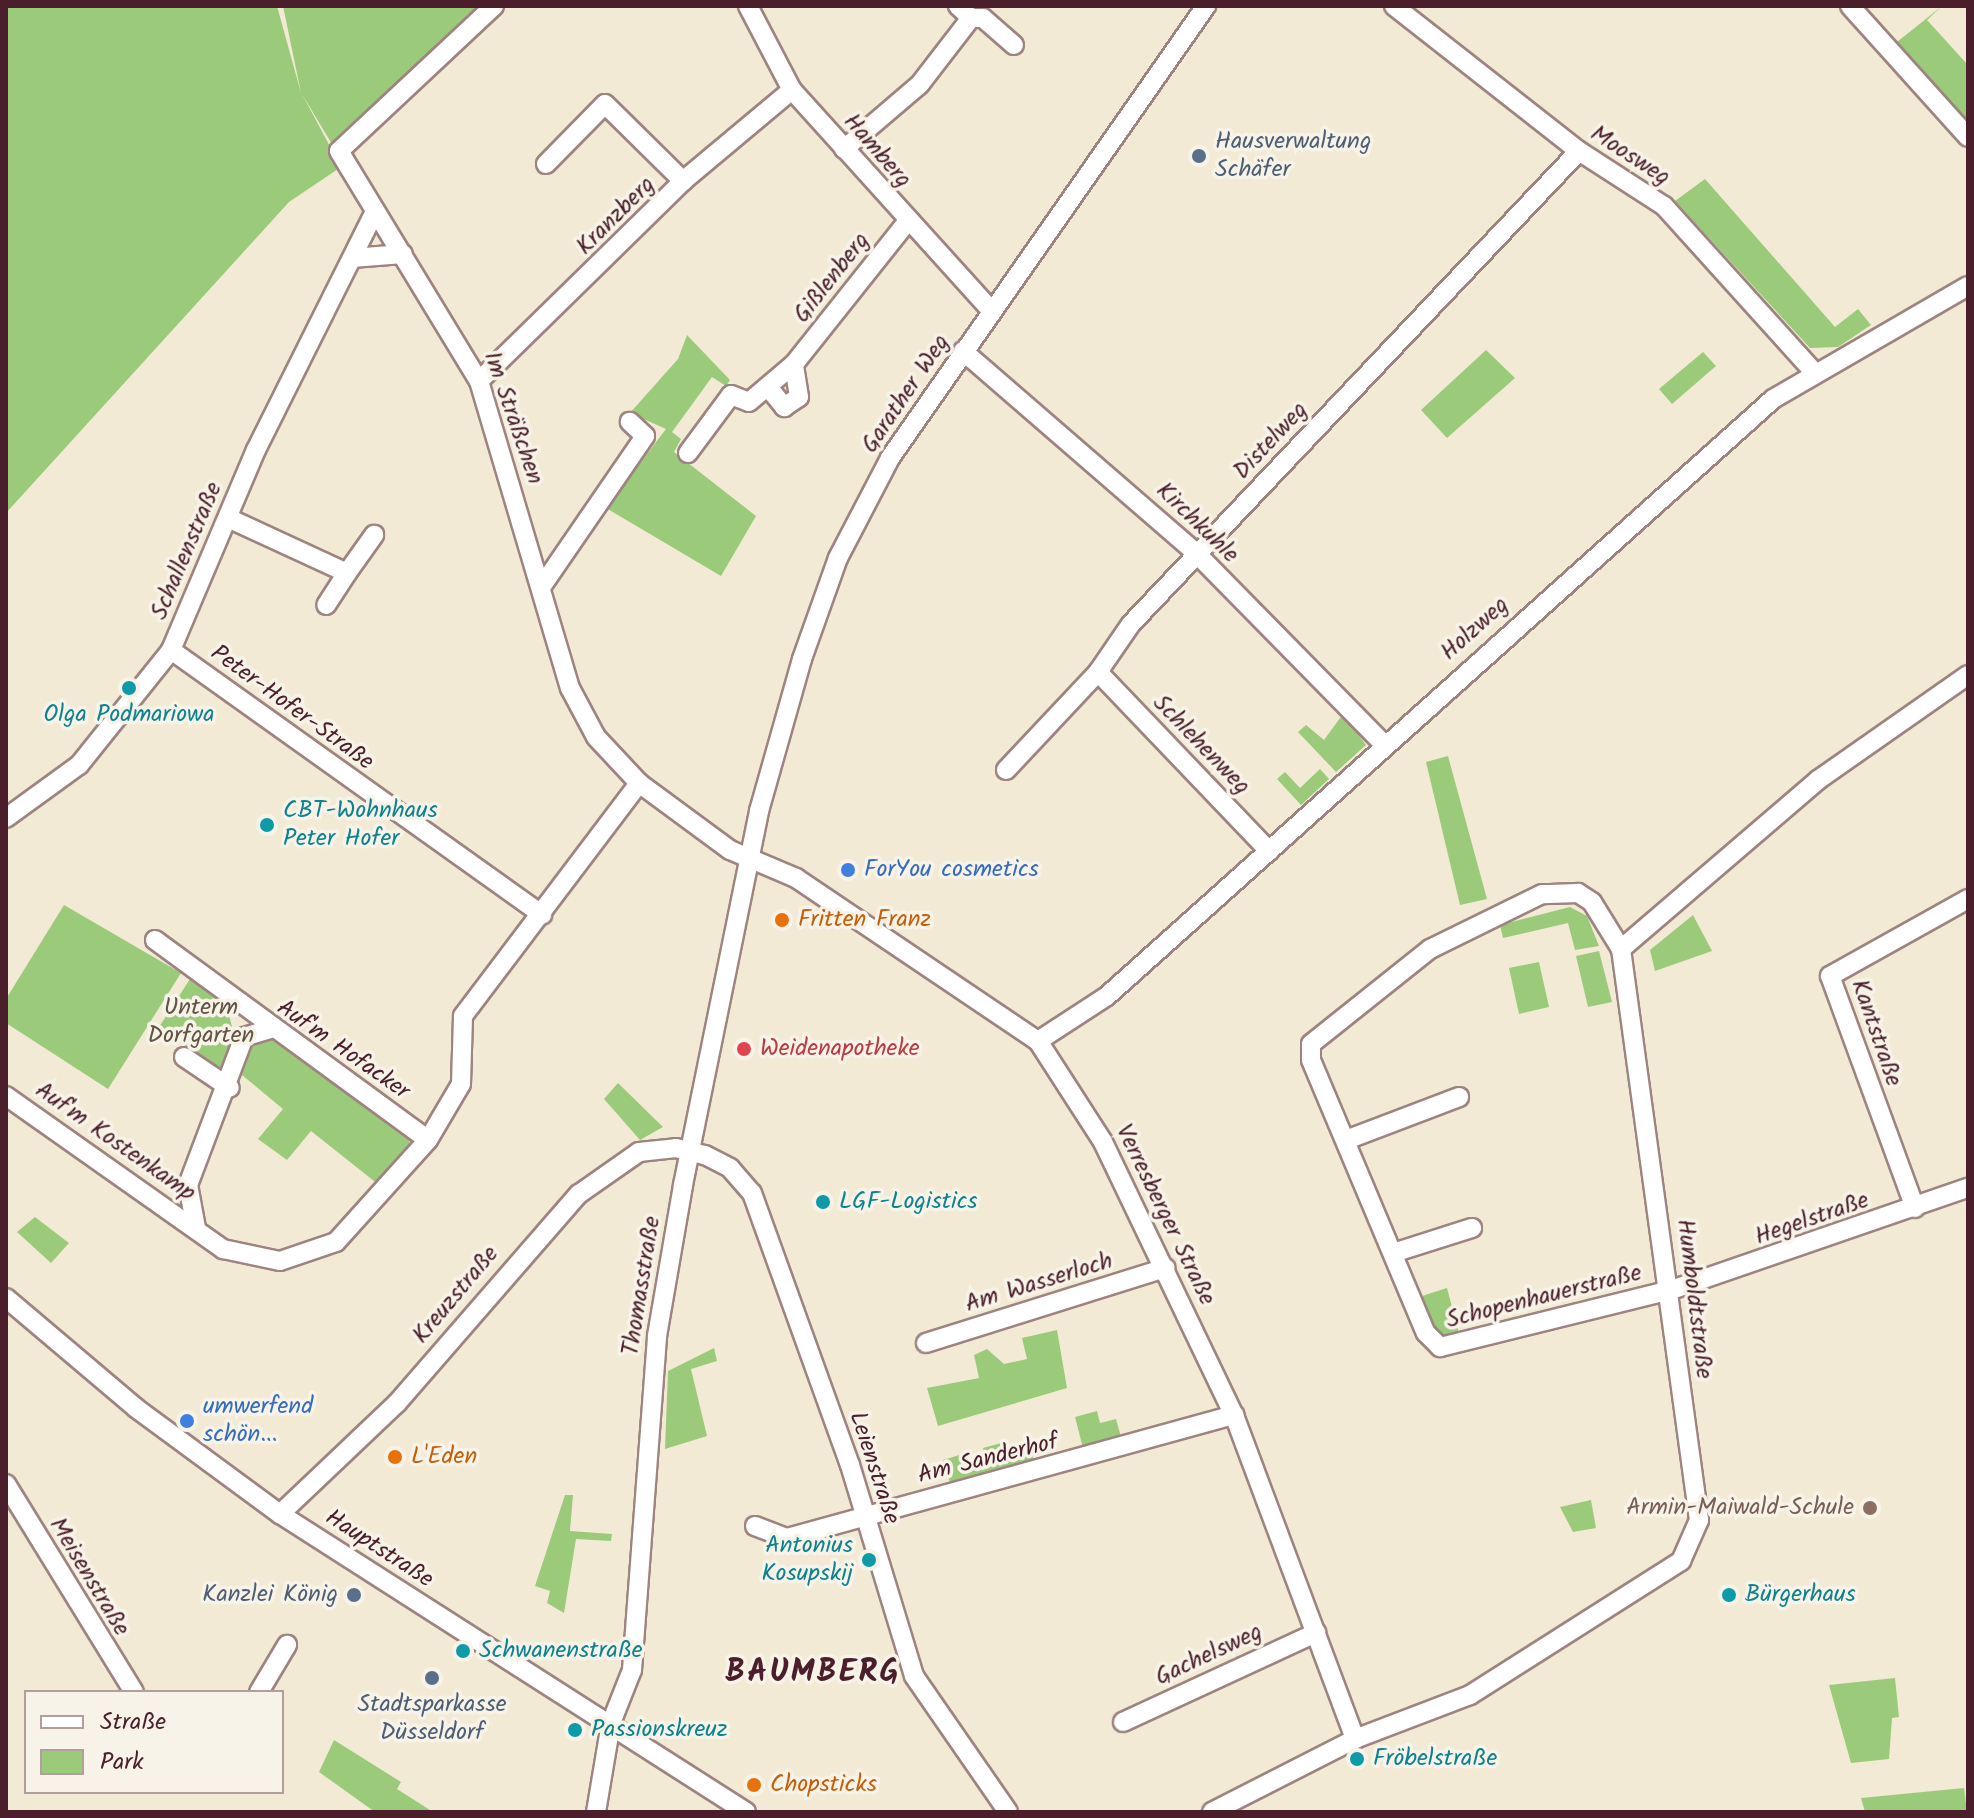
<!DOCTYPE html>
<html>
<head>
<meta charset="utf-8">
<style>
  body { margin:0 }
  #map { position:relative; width:1974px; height:1818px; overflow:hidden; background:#f2ead5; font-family:Kalam,sans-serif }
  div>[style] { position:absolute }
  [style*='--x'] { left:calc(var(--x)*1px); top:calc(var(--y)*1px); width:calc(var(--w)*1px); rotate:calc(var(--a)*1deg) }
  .green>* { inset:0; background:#9bcb7a }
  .roads { filter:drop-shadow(2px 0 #9e8480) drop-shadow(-2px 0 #9e8480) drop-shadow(0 2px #9e8480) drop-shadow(0 -2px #9e8480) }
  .minor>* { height:18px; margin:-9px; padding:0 9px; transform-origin:9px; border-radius:9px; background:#fff }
  .dots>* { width:22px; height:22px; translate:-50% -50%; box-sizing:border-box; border:4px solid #f7f3e8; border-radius:50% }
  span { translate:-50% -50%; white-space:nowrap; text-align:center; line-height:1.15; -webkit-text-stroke:7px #f7f3e8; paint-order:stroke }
  .service-label { font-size:24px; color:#4e5e75 }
  .left { translate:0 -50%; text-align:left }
  .right { translate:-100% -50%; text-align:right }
  .street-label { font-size:24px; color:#4a1f2b }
  .culture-label { font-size:24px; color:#0d838f }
  .shop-label { font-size:24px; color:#366cbe }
  .food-label { font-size:24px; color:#c56008 }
  .park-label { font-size:24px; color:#625343 }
  .health-label { font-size:24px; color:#be3a42 }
  .education-label { font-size:24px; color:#785e54 }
  .district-label { font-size:32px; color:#4a1f2b; font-weight:700; letter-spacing:2px }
  .frame { position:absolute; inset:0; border:8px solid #4a1f2b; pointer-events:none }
  .legend { position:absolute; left:24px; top:1690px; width:260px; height:104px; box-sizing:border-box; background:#f7f3e8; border:2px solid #b29e9c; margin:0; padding:10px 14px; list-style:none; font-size:24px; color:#4a1f2b }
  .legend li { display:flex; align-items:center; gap:16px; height:40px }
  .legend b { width:40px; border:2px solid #b29e9c }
</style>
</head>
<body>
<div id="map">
  <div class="green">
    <i style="clip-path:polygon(6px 6px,277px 6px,301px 93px,283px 6px,486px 6px,333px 146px,302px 94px,341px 167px,289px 202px,6px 513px)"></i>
    <i style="clip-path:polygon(1942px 6px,1927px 20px,1967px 64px,1968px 121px,1897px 42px)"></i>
    <i style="clip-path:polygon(1705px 179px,1835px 327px,1858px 309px,1871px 325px,1838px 347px,1810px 348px,1675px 201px)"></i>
    <i style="clip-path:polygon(687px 335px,730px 380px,726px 386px,712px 377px,672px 432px,681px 439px,674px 452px,756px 516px,721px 576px,606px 508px,666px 429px,630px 413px,678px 359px)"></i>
    <i style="clip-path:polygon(1486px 350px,1515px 378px,1447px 438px,1421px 410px)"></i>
    <i style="clip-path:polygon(1703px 352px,1716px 366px,1672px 404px,1659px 389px)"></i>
    <i style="clip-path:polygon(1343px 714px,1366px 745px,1336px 772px,1298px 732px,1306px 725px,1324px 740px)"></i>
    <i style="clip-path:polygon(1448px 756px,1487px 899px,1460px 905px,1426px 762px)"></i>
    <i style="clip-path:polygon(1320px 769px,1329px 779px,1301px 805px,1277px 779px,1285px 772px,1300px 788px)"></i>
    <i style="clip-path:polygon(64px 905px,181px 973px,108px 1089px,6px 1023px,6px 999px)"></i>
    <i style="clip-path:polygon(1570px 907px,1587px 916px,1599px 946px,1575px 950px,1568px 923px,1503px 938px,1500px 925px)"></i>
    <i style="clip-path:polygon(1693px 915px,1712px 951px,1655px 971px,1650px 950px)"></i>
    <i style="clip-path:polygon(1599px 951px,1612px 1002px,1588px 1007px,1576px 956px)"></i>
    <i style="clip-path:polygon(1539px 962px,1549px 1007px,1519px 1014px,1509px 968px)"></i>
    <i style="clip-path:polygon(190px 979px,226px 1004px,236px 1042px,226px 1066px,215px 1068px,159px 1027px)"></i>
    <i style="clip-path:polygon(268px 1036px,409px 1136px,410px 1147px,379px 1185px,311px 1131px,287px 1160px,258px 1139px,283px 1109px,242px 1075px,251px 1042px)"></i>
    <i style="clip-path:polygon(618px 1083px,663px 1127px,640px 1140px,604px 1099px)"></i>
    <i style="clip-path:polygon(35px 1217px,69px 1243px,51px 1263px,17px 1232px)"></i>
    <i style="clip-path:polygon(1447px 1288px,1460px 1337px,1434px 1332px,1419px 1297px)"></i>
    <i style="clip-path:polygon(1057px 1330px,1067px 1388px,938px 1426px,927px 1388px,979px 1378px,974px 1355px,987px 1349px,1004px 1364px,1027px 1359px,1022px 1338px)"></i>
    <i style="clip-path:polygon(714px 1348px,717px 1361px,691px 1369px,707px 1436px,665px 1449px,668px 1371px)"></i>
    <i style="clip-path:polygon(1097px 1411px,1100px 1423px,1116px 1419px,1122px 1441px,1084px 1452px,1075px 1417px)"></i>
    <i style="clip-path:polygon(1001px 1443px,1004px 1453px,1029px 1446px,1035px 1464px,951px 1486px,943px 1460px,966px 1453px,970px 1466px,986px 1462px,983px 1448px)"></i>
    <i style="clip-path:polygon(565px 1495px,573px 1495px,570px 1531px,612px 1534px,611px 1541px,576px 1539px,564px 1613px,547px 1603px,550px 1591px,535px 1586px)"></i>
    <i style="clip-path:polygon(1591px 1500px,1596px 1528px,1573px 1532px,1560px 1507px)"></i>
    <i style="clip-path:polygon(1895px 1678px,1899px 1717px,1892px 1718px,1889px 1759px,1851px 1763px,1829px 1685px)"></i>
    <i style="clip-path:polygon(334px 1740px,401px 1782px,397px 1789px,433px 1812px,375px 1812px,319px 1772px)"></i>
    <i style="clip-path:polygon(1964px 1788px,1967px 1812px,1865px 1812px,1861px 1798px)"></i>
  </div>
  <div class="roads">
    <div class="minor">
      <i style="--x:494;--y:6;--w:212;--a:136.9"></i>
      <i style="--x:339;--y:151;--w:269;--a:58.7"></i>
      <i style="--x:479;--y:381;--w:320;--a:73.5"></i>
      <i style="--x:570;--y:688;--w:55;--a:62"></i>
      <i style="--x:596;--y:737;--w:63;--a:46.9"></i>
      <i style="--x:639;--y:783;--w:113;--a:36.4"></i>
      <i style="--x:730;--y:850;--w:72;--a:23"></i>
      <i style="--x:796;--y:878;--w:292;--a:34"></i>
      <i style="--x:1038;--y:1041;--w:120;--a:57.2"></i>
      <i style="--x:1103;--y:1142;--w:303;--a:64.4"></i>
      <i style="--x:1234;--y:1415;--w:346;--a:69.5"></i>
      <i style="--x:748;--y:6;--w:95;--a:62.4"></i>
      <i style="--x:792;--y:90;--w:297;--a:47.9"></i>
      <i style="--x:1394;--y:6;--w:235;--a:38.1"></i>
      <i style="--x:1579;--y:151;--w:101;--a:32.9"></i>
      <i style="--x:1664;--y:206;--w:224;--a:47.9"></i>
      <i style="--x:1850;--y:6;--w:176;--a:48"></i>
      <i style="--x:971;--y:18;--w:12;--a:0"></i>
      <i style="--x:983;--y:18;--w:41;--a:41.1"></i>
      <i style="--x:844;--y:149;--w:100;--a:-40.5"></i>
      <i style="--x:920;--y:84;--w:83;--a:-52.3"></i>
      <i style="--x:971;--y:18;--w:18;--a:-137"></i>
      <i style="--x:546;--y:164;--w:84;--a:-45.5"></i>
      <i style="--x:605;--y:104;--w:110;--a:44.6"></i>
      <i style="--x:352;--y:258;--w:51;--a:-4.5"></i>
      <i style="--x:963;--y:351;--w:310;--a:40.9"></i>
      <i style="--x:1197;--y:554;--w:267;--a:45.5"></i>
      <i style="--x:479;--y:381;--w:286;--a:-44.4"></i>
      <i style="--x:683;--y:181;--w:142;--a:-39.9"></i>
      <i style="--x:768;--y:387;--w:26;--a:51"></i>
      <i style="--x:784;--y:407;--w:18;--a:-34"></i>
      <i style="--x:799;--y:397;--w:33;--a:-99"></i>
      <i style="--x:688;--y:453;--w:72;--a:-53.4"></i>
      <i style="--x:731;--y:395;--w:19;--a:21"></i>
      <i style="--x:749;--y:402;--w:59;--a:-40.2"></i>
      <i style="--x:794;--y:364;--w:181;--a:-51.5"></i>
      <i style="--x:228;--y:518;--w:131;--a:24.8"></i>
      <i style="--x:347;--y:573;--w:38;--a:123"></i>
      <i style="--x:347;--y:573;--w:47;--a:-54.6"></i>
      <i style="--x:542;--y:586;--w:182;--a:-55.5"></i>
      <i style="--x:645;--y:436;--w:21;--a:-137"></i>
      <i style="--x:171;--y:650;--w:456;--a:35.5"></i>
      <i style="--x:1098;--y:672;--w:248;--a:46.3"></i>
      <i style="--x:1006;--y:770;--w:134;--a:-46.8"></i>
      <i style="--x:1098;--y:672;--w:58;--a:-55.5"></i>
      <i style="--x:1131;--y:624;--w:651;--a:-46.55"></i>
      <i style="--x:6;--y:818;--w:90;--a:-36"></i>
      <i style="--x:79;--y:765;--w:147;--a:-51.3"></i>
      <i style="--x:171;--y:650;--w:217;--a:-67"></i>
      <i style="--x:256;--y:450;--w:267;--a:-63.5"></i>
      <i style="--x:155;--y:940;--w:338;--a:36.2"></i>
      <i style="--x:1621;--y:949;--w:55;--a:-121.7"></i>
      <i style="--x:1592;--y:902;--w:17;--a:-147"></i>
      <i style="--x:1578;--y:893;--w:36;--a:178"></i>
      <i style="--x:1542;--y:894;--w:125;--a:153.8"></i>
      <i style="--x:1430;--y:949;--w:152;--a:141.4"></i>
      <i style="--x:1311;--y:1044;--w:16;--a:90"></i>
      <i style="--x:1311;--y:1060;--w:296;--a:67.2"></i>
      <i style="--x:1426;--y:1333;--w:20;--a:45"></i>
      <i style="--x:1440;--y:1347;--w:238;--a:-13.9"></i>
      <i style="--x:1671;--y:1290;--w:314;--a:-19"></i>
      <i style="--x:1038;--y:1041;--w:82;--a:-33.1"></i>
      <i style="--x:1107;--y:996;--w:894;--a:-41.87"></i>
      <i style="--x:1773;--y:399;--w:225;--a:-30.1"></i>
      <i style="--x:184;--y:1057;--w:55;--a:34"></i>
      <i style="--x:6;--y:1096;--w:266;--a:35.2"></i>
      <i style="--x:223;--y:1249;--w:58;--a:11.9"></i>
      <i style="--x:280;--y:1261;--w:59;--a:-18.7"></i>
      <i style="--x:336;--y:1242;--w:137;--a:-48"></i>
      <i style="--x:428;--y:1140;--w:65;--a:-59.5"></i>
      <i style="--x:461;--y:1084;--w:68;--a:-88.3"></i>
      <i style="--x:463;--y:1016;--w:292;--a:-52.9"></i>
      <i style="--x:1346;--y:1140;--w:121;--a:-20.8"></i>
      <i style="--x:1915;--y:1208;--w:247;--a:-110.1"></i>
      <i style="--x:1830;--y:976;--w:158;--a:-29.2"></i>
      <i style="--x:196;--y:1228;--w:44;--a:-100.5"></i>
      <i style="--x:188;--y:1185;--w:158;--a:-69.3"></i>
      <i style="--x:244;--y:1037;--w:27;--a:-17"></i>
      <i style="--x:1393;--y:1253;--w:83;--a:-17.6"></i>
      <i style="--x:6;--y:1298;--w:170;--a:40.2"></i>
      <i style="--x:136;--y:1408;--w:179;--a:36.4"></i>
      <i style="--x:280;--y:1514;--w:553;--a:32.6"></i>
      <i style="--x:926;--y:1343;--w:251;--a:-17.4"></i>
      <i style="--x:6;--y:1484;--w:244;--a:58.4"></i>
      <i style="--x:280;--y:1514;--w:161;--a:-43.5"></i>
      <i style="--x:397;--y:1403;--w:277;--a:-49"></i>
      <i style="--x:579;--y:1194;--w:73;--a:-35"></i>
      <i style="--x:639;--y:1152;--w:37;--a:-6"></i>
      <i style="--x:676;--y:1148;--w:30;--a:14"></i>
      <i style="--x:705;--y:1155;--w:28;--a:27"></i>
      <i style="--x:730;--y:1168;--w:33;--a:49"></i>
      <i style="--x:752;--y:1193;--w:289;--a:70.2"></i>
      <i style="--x:850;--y:1465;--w:220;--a:73.1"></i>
      <i style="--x:914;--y:1676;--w:165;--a:55.3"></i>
      <i style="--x:755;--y:1526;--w:34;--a:21"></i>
      <i style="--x:787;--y:1538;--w:464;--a:-15.4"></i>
      <i style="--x:259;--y:1692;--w:55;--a:-59.2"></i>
      <i style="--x:1123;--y:1722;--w:213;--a:-24.8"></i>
      <i style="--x:596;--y:1812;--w:90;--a:-80.4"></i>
      <i style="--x:611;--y:1723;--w:57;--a:-68.4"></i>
      <i style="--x:632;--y:1670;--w:335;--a:-85.7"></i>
      <i style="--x:657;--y:1336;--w:153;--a:-80.2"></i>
      <i style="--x:683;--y:1185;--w:382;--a:-78.5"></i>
      <i style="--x:759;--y:811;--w:158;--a:-74.2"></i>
      <i style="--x:802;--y:659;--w:107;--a:-70.4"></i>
      <i style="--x:838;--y:558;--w:113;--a:-62.5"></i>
      <i style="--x:890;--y:458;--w:552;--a:-55.04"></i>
      <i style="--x:1212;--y:1812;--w:161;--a:-27"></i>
      <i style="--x:1355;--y:1739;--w:123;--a:-20.9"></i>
      <i style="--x:1470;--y:1695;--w:250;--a:-32.4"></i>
      <i style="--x:1681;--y:1561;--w:45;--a:-66.3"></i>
      <i style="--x:1699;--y:1520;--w:576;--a:-97.78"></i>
      <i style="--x:1621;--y:949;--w:260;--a:-40.6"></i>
      <i style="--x:1818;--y:780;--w:183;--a:-35"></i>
    </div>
  </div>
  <div class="dots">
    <i style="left:1199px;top:156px;background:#5c6f8a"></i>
    <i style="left:129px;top:688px;background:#0f9aa8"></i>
    <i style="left:267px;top:825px;background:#0f9aa8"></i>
    <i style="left:848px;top:870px;background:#3f7fe0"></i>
    <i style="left:782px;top:920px;background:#e8710a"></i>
    <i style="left:744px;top:1049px;background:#e0444e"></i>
    <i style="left:823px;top:1202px;background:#0f9aa8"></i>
    <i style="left:187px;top:1421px;background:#3f7fe0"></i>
    <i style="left:395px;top:1457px;background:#e8710a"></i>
    <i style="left:1870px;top:1508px;background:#8d6e63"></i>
    <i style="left:869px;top:1560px;background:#0f9aa8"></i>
    <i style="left:354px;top:1595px;background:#5c6f8a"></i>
    <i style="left:1729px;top:1595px;background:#0f9aa8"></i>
    <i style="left:463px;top:1651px;background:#0f9aa8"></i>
    <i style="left:432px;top:1678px;background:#5c6f8a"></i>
    <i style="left:575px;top:1730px;background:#0f9aa8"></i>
    <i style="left:1357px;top:1759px;background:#0f9aa8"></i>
    <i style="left:754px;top:1785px;background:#e8710a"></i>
  </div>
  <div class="service-label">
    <span class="left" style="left:1215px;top:156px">Hausverwaltung<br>Schäfer</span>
    <span class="right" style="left:338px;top:1595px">Kanzlei König</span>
    <span style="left:432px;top:1719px">Stadtsparkasse<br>Düsseldorf</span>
  </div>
  <div class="street-label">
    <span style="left:877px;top:151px;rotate:49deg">Hamberg</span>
    <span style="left:1630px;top:156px;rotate:33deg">Moosweg</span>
    <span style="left:616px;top:216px;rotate:-45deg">Kranzberg</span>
    <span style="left:832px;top:278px;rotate:-52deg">Gißlenberg</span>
    <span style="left:906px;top:394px;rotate:-56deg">Garather Weg</span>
    <span style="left:513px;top:418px;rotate:71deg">Im Sträßchen</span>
    <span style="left:1271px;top:441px;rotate:-47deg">Distelweg</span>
    <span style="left:1197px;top:523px;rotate:44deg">Kirchkuhle</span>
    <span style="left:187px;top:551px;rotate:-67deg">Schallenstraße</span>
    <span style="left:1475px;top:629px;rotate:-42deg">Holzweg</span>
    <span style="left:292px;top:708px;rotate:36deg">Peter-Hofer-Straße</span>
    <span style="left:1201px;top:745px;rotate:46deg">Schlehenweg</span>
    <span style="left:1876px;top:1033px;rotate:71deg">Kantstraße</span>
    <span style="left:343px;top:1050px;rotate:35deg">Auf'm Hofacker</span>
    <span style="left:115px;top:1142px;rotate:35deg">Auf'm Kostenkamp</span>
    <span style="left:1165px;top:1215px;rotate:64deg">Verresberger Straße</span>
    <span style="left:1812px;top:1219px;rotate:-19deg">Hegelstraße</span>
    <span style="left:1039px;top:1283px;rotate:-17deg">Am Wasserloch</span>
    <span style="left:642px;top:1286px;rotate:-81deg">Thomasstraße</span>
    <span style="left:456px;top:1295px;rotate:-50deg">Kreuzstraße</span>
    <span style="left:1544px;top:1297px;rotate:-14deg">Schopenhauerstraße</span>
    <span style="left:1694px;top:1299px;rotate:83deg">Humboldtstraße</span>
    <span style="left:988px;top:1459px;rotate:-14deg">Am Sanderhof</span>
    <span style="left:874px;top:1468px;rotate:72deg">Leienstraße</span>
    <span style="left:379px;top:1549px;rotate:33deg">Hauptstraße</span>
    <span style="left:89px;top:1577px;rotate:59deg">Meisenstraße</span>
    <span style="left:1209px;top:1655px;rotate:-25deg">Gachelsweg</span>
  </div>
  <div class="culture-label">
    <span style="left:129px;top:715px">Olga Podmariowa</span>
    <span class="left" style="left:283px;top:825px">CBT-Wohnhaus<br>Peter Hofer</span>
    <span class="left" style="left:839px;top:1202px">LGF-Logistics</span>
    <span class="right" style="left:853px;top:1560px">Antonius<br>Kosupskij</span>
    <span class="left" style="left:1745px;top:1595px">Bürgerhaus</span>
    <span class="left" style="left:479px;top:1651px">Schwanenstraße</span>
    <span class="left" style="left:591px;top:1730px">Passionskreuz</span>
    <span class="left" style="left:1373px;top:1759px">Fröbelstraße</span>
  </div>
  <div class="shop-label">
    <span class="left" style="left:864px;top:870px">ForYou cosmetics</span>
    <span class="left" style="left:203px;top:1421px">umwerfend<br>schön...</span>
  </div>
  <div class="food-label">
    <span class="left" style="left:798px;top:920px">Fritten Franz</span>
    <span class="left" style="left:411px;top:1457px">L'Eden</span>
    <span class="left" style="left:770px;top:1785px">Chopsticks</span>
  </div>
  <div class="park-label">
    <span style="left:201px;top:1022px">Unterm<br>Dorfgarten</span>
  </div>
  <div class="health-label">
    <span class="left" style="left:760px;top:1049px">Weidenapotheke</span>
  </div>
  <div class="education-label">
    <span class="right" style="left:1854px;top:1508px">Armin-Maiwald-Schule</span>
  </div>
  <div class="district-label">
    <span style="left:813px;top:1673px">BAUMBERG</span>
  </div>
  <div class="frame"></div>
  <ul class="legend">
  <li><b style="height:10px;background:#fff"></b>Straße</li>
  <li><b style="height:22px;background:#9bcb7a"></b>Park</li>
  </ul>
</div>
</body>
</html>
